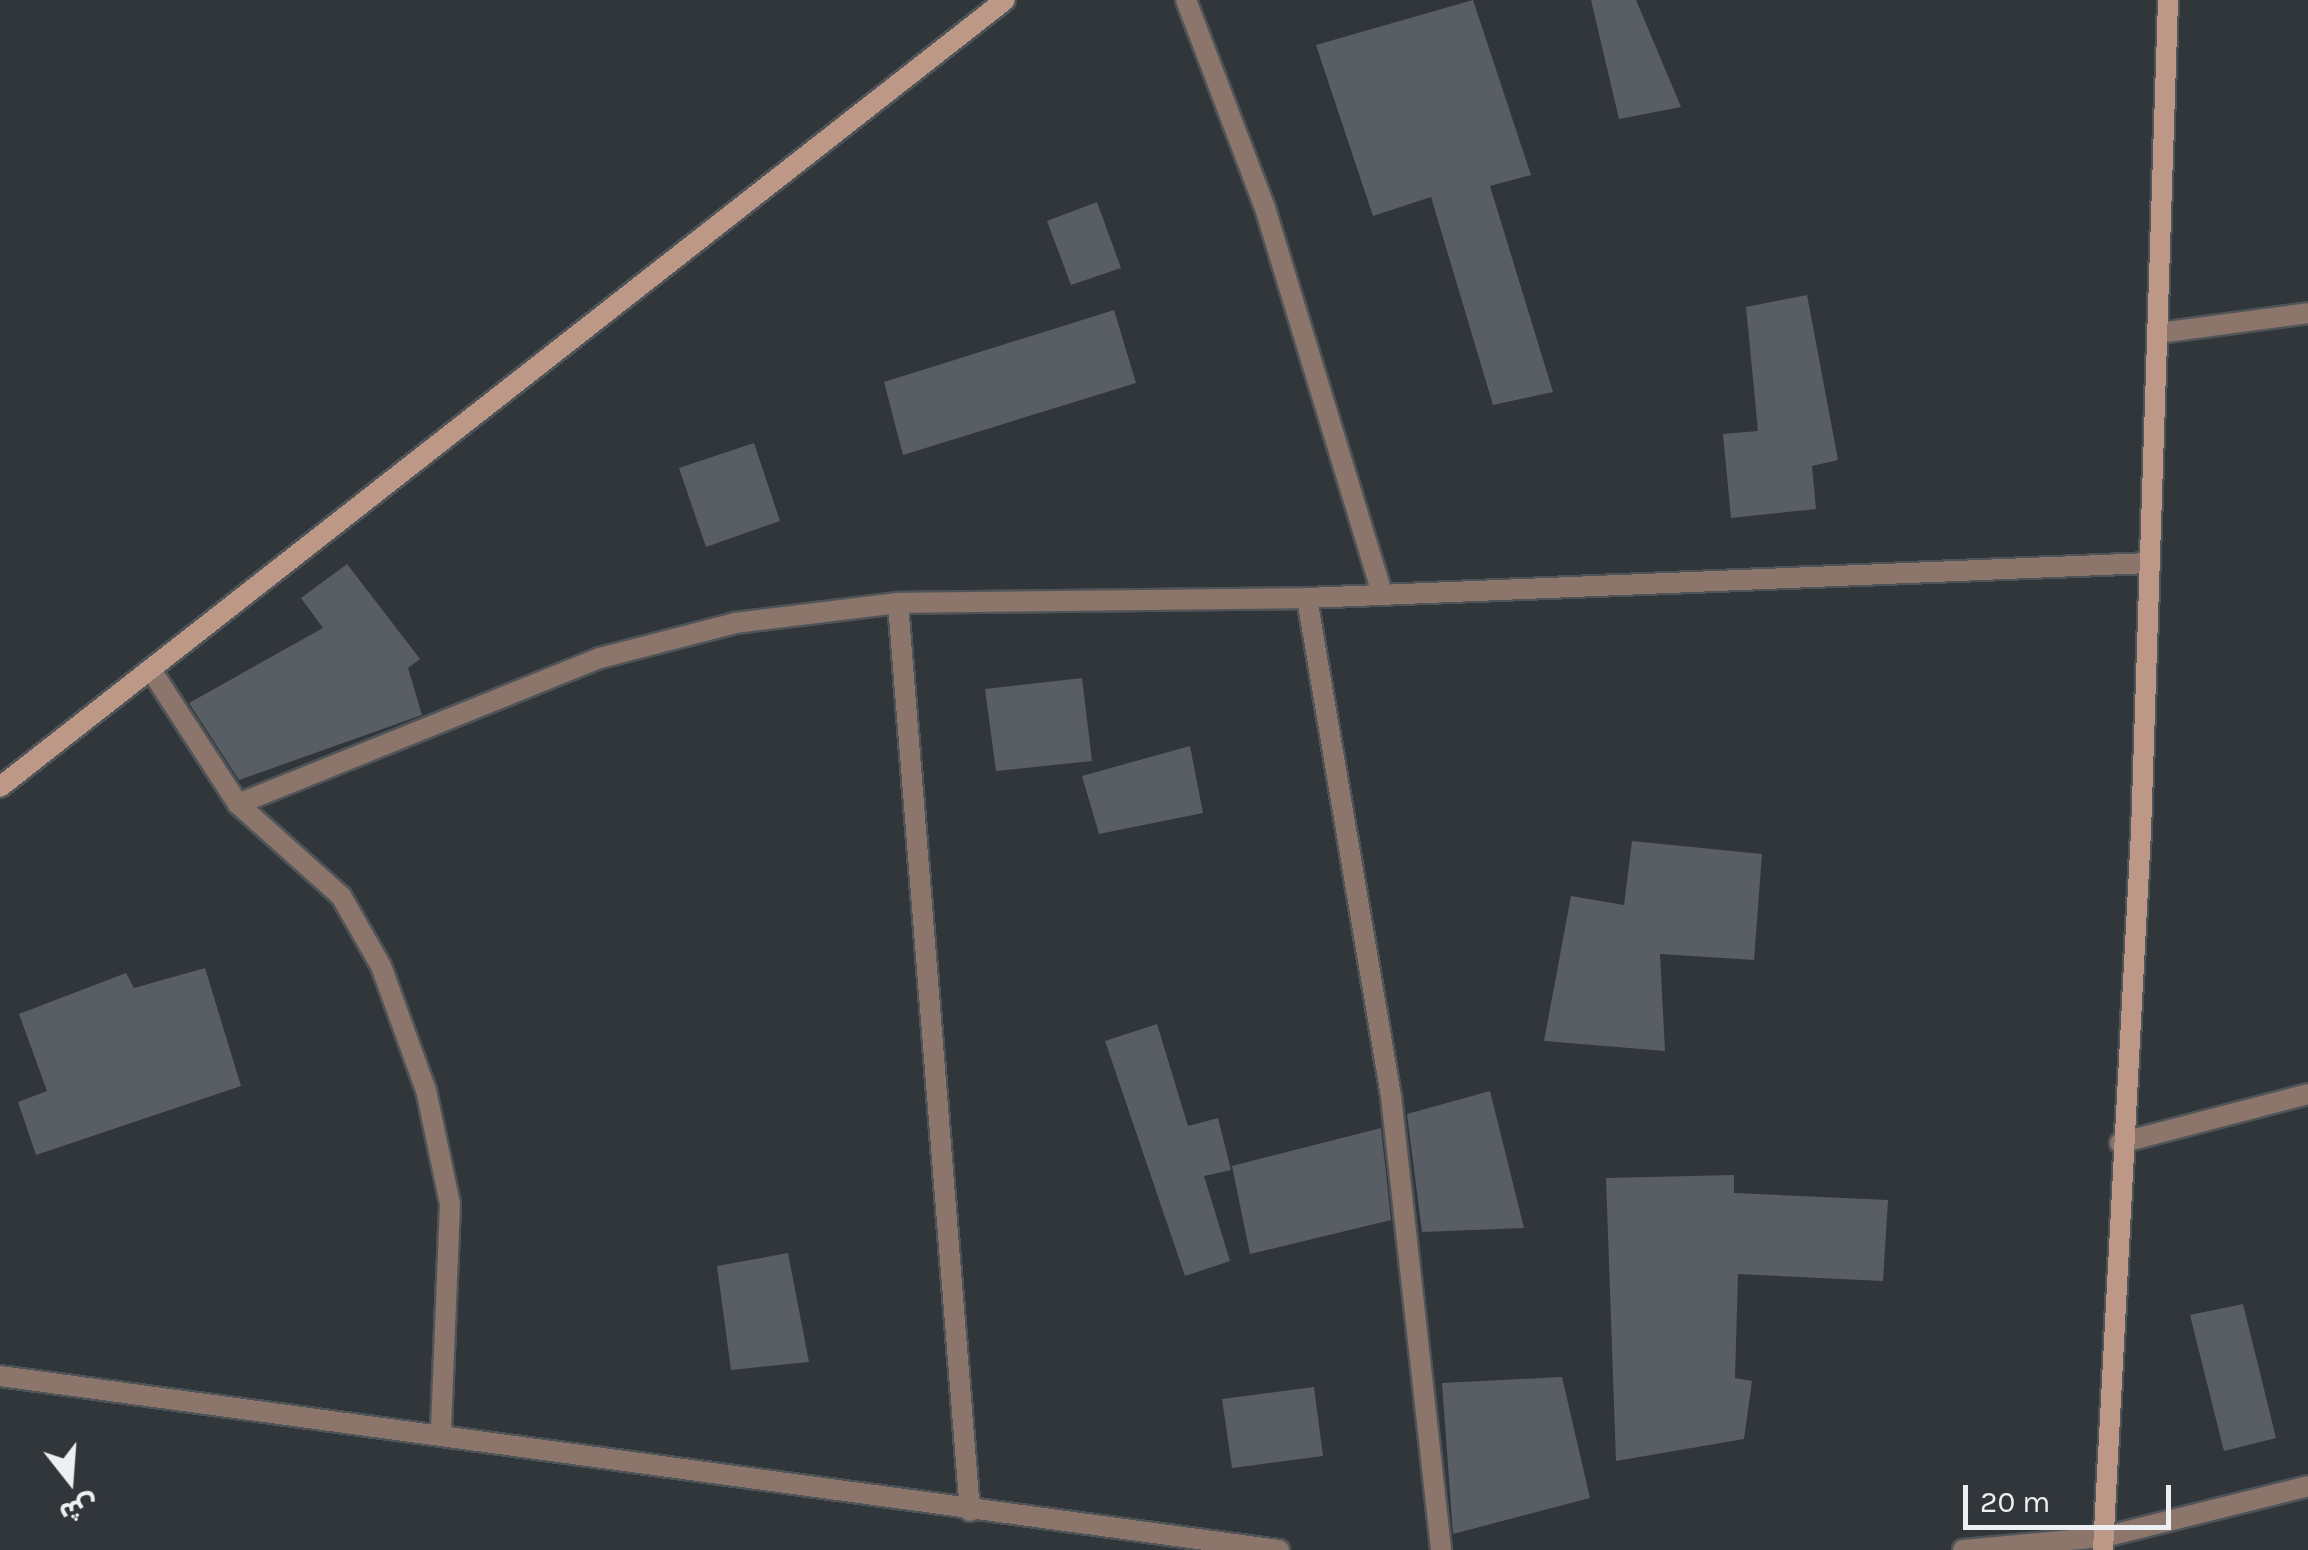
<!DOCTYPE html>
<html>
<head>
<meta charset="utf-8">
<style>
  body { margin:0 }
  #map { position:relative; width:2308px; height:1550px; overflow:hidden; background:#31363b; font-family:Karla,"Noto Sans Arabic",sans-serif }
  div>[style] { position:absolute }
  [style*='--x'] { left:calc(var(--x)*1px); top:calc(var(--y)*1px); width:calc(var(--w)*1px); rotate:calc(var(--a)*1deg) }
  .building>* { inset:0; background:#595e64 }
  .roads { filter:drop-shadow(2px 0 #4f5458) drop-shadow(-2px 0 #4f5458) drop-shadow(0 2px #4f5458) drop-shadow(0 -2px #4f5458) }
  .street>* { height:20px; margin:-10px; padding:0 10px; transform-origin:10px; border-radius:10px; background:#8c756a }
  .secondary>* { height:20px; margin:-10px; padding:0 10px; transform-origin:10px; border-radius:10px; background:#bd9887 }
  span { translate:-50% -50%; white-space:nowrap; text-align:center; line-height:1.15; -webkit-text-stroke:8px #31363b; paint-order:stroke }
  .north { position:absolute; left:20px; top:1430px; width:100px; height:100px; -webkit-text-stroke:8px #31363b; paint-order:stroke; rotate:163deg; font-size:28px; font-weight:700; line-height:40px; text-align:center; color:#edf0f3 }
  .north::after { content:''; display:block; margin:auto; width:35px; height:45px; background:#edf0f3; clip-path:polygon(50% 0,100% 100%,50% 72%,0 100%) }
  .scale { position:absolute; left:1963px; top:1485px; width:208px; height:45px; box-sizing:border-box; border:5px solid #edf0f3; border-top:0; padding-left:12px; font-size:30px; line-height:35px; white-space:nowrap; color:#edf0f3; -webkit-text-stroke:8px #31363b; paint-order:stroke }
</style>
</head>
<body>
<div id="map">
  <div class="building">
    <i style="clip-path:polygon(1473px 0,1531px 175px,1490px 186px,1553px 392px,1493px 405px,1431px 197px,1373px 216px,1316px 45px)"></i>
    <i style="clip-path:polygon(1591px 0,1636px 0,1681px 107px,1619px 119px)"></i>
    <i style="clip-path:polygon(1097px 202px,1121px 268px,1071px 285px,1047px 221px)"></i>
    <i style="clip-path:polygon(1807px 295px,1838px 460px,1812px 466px,1816px 509px,1731px 518px,1723px 434px,1758px 431px,1746px 307px)"></i>
    <i style="clip-path:polygon(1114px 310px,1136px 383px,903px 455px,884px 382px)"></i>
    <i style="clip-path:polygon(754px 443px,780px 521px,706px 547px,679px 468px)"></i>
    <i style="clip-path:polygon(347px 564px,420px 659px,408px 668px,422px 715px,239px 780px,189px 703px,323px 628px,301px 598px)"></i>
    <i style="clip-path:polygon(1082px 678px,1092px 761px,996px 771px,985px 689px)"></i>
    <i style="clip-path:polygon(1190px 746px,1203px 813px,1099px 834px,1082px 776px)"></i>
    <i style="clip-path:polygon(1632px 841px,1762px 854px,1754px 960px,1660px 954px,1665px 1051px,1544px 1041px,1571px 896px,1624px 905px)"></i>
    <i style="clip-path:polygon(205px 968px,241px 1086px,36px 1155px,18px 1102px,47px 1091px,19px 1014px,126px 973px,134px 988px)"></i>
    <i style="clip-path:polygon(1157px 1024px,1188px 1126px,1218px 1118px,1231px 1170px,1204px 1176px,1230px 1261px,1185px 1276px,1105px 1041px)"></i>
    <i style="clip-path:polygon(1490px 1091px,1524px 1228px,1422px 1232px,1407px 1114px)"></i>
    <i style="clip-path:polygon(1381px 1128px,1391px 1220px,1250px 1254px,1232px 1166px)"></i>
    <i style="clip-path:polygon(1734px 1175px,1734px 1193px,1888px 1200px,1883px 1281px,1738px 1274px,1735px 1378px,1752px 1381px,1744px 1439px,1616px 1461px,1606px 1178px)"></i>
    <i style="clip-path:polygon(788px 1253px,809px 1362px,731px 1370px,717px 1266px)"></i>
    <i style="clip-path:polygon(2243px 1304px,2276px 1438px,2224px 1451px,2190px 1315px)"></i>
    <i style="clip-path:polygon(1562px 1377px,1590px 1498px,1453px 1534px,1442px 1383px)"></i>
    <i style="clip-path:polygon(1314px 1387px,1323px 1456px,1232px 1468px,1222px 1399px)"></i>
  </div>
  <div class="roads">
    <div class="street">
      <i style="--x:1186;--y:0;--w:222;--a:69.2"></i>
      <i style="--x:1265;--y:208;--w:400;--a:73.1"></i>
      <i style="--x:2159;--y:333;--w:150;--a:-7.6"></i>
      <i style="--x:1307;--y:598;--w:505;--a:80.43"></i>
      <i style="--x:1391;--y:1096;--w:457;--a:83.7"></i>
      <i style="--x:898;--y:603;--w:911;--a:85.47"></i>
      <i style="--x:151;--y:670;--w:160;--a:57"></i>
      <i style="--x:238;--y:804;--w:390;--a:-22"></i>
      <i style="--x:600;--y:658;--w:139;--a:-14.5"></i>
      <i style="--x:735;--y:623;--w:164;--a:-7"></i>
      <i style="--x:898;--y:603;--w:409;--a:-0.7"></i>
      <i style="--x:1307;--y:598;--w:843;--a:-2.38"></i>
      <i style="--x:238;--y:804;--w:138;--a:41.8"></i>
      <i style="--x:341;--y:896;--w:81;--a:60.3"></i>
      <i style="--x:381;--y:966;--w:132;--a:70.1"></i>
      <i style="--x:426;--y:1090;--w:116;--a:78.1"></i>
      <i style="--x:450;--y:1204;--w:225;--a:92.3"></i>
      <i style="--x:2120;--y:1143;--w:194;--a:-14.6"></i>
      <i style="--x:0;--y:1376;--w:1291;--a:7.75"></i>
      <i style="--x:1963;--y:1550;--w:142;--a:-5.3"></i>
      <i style="--x:2104;--y:1537;--w:210;--a:-14"></i>
    </div>
    <div class="secondary">
      <i style="--x:0;--y:787;--w:1276;--a:-38.06"></i>
      <i style="--x:2103;--y:1550;--w:718;--a:-86.97"></i>
      <i style="--x:2141;--y:833;--w:833;--a:-88.14"></i>
    </div>
  </div>
  <div class="north">ش</div>
  <div class="scale">20 m</div>
</div>
</body>
</html>
